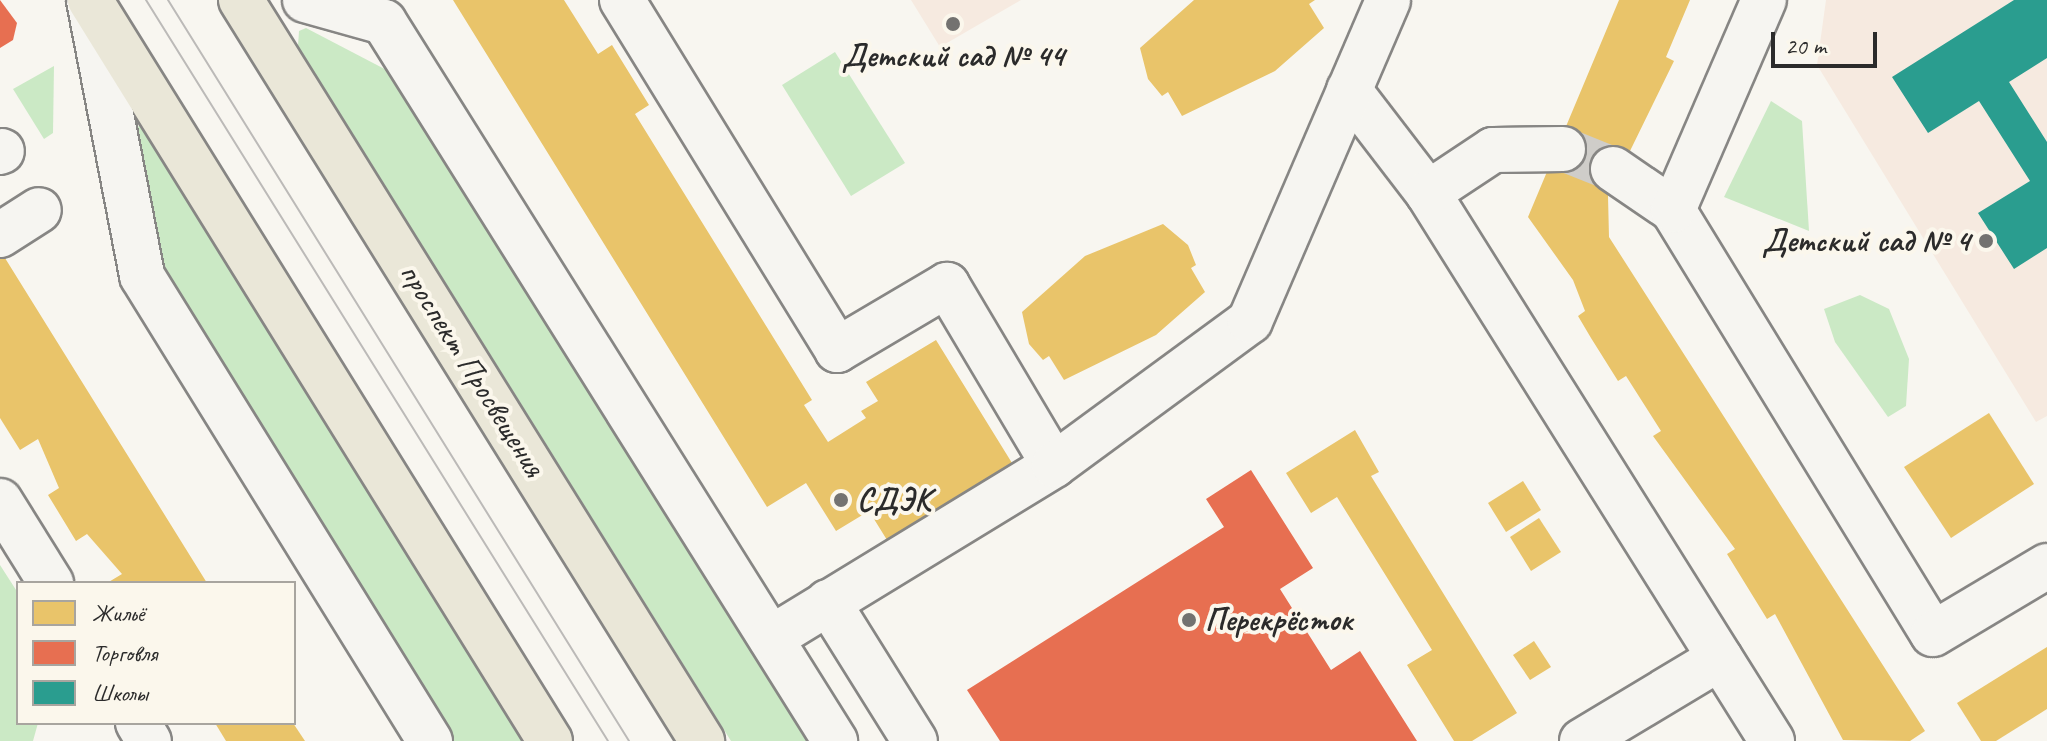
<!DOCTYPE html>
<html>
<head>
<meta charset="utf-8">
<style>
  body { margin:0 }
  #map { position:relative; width:2047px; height:741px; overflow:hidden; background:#f8f6f0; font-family:Caveat,sans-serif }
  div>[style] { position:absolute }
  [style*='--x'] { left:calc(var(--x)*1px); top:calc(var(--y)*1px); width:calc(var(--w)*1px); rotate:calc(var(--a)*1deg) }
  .built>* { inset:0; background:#f6eae0 }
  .green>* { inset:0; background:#cbe9c5 }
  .homes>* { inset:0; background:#e9c46a }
  .shops>* { inset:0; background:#e76f51 }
  .schools>* { inset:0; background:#2a9d8f }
  .minor-tunnel>* { height:44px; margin-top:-22px; transform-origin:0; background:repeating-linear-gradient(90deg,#cfcdc9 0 44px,transparent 0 66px) }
  .roads { filter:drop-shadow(2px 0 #878684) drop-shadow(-2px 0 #878684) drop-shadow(0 2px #878684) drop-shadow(0 -2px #878684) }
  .minor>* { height:44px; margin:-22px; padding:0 22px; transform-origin:22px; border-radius:22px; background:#f6f5f1 }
  .major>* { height:44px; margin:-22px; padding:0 22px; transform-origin:22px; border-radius:22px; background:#eae7d8 }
  .tram>* { height:2px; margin:-1px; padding:0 1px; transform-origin:1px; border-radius:1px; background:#bcbab8 }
  .dots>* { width:22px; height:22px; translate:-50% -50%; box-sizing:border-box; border:4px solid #fbf7ec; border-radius:50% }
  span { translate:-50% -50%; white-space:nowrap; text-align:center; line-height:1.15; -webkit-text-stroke:8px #fbf7ec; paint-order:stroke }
  .poi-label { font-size:32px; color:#2b2b2b; font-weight:700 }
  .right { translate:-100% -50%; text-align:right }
  .left { translate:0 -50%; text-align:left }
  .street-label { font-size:32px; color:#2b2b2b }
  .legend { position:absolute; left:16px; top:581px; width:280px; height:144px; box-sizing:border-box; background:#fbf7ec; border:2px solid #a8a59f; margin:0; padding:10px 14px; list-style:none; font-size:24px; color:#2b2b2b }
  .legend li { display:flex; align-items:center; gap:16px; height:40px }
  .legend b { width:40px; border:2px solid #a8a59f }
  .scale { position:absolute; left:1771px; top:32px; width:106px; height:36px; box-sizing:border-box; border:4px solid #2b2b2b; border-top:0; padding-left:10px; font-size:24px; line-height:28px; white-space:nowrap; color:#2b2b2b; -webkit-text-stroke:6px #fbf7ec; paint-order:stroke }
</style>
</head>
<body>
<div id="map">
  <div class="built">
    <i style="clip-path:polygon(911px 0,1021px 0,940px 47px)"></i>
    <i style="clip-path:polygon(1826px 0,2047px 0,2047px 416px,2036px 422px,1817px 65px)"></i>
  </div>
  <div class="green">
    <i style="clip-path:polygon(306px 28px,398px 76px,813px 741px,731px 741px,298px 46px,299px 31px)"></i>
    <i style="clip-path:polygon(835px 52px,905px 163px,851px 196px,782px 85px)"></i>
    <i style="clip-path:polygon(54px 66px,53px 133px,44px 139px,13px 89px)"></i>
    <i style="clip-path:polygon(1771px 101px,1802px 121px,1809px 231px,1724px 197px)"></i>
    <i style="clip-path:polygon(143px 124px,530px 741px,451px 741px,168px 283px,150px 242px,130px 131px)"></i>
    <i style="clip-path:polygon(1860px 295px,1889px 309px,1909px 359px,1906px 406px,1888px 417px,1835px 342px,1824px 309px)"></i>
    <i style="clip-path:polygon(0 565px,18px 593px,18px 723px,38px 723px,33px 741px,0 741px)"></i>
  </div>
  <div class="homes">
    <i style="clip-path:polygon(453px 0,564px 0,598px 54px,612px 45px,649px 105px,635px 114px,812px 400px,804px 405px,828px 442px,866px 418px,861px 411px,878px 401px,866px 382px,936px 340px,1012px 463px,887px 540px,869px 511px,836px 531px,806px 483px,767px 507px)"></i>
    <i style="clip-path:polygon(1194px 0,1315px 0,1309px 4px,1324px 28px,1275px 71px,1182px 116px,1168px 92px,1162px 96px,1148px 79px,1140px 48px)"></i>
    <i style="clip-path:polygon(1619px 0,1690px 0,1666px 57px,1674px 61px,1608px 196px,1609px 237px,1925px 731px,1910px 741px,1843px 740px,1775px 614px,1767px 619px,1727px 554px,1735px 549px,1653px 436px,1661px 431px,1626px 376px,1618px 381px,1591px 338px,1578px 316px,1585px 311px,1573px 280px,1528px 217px)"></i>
    <i style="clip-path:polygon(1163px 224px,1188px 245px,1196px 265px,1191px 268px,1205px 292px,1156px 335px,1064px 380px,1049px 356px,1043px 360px,1029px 344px,1022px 312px,1085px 256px)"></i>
    <i style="clip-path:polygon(0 250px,207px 583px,107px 583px,122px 574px,87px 534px,76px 541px,48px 495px,59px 488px,38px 439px,20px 450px,0 418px)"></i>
    <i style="clip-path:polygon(1989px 413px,2034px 484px,1951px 538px,1904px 467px)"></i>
    <i style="clip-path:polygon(1355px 430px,1379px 472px,1371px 476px,1517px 713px,1472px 741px,1454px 741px,1407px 665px,1432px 650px,1337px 497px,1311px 513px,1286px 473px)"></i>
    <i style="clip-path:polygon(1523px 481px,1541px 510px,1506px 532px,1488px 503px)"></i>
    <i style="clip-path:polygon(1539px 518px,1561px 552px,1531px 571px,1510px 537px)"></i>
    <i style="clip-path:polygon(1534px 641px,1551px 667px,1530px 680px,1513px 655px)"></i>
    <i style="clip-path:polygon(2047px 647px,2047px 709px,1996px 741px,1981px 741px,1957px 703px)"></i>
    <i style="clip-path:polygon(215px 723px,293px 723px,305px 741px,226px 741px)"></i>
  </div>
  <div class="shops">
    <i style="clip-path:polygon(0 0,17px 23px,13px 40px,0 48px)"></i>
    <i style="clip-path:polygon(1251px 470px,1313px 568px,1280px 589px,1331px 670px,1360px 651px,1417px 741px,1000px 741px,967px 690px,1224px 527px,1206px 499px)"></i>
  </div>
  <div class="schools">
    <i style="clip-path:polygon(2014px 0,2047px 0,2047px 58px,2009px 82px,2047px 142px,2047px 248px,2014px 269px,1978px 213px,2030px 181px,1979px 101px,1928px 133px,1892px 77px)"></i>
  </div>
  <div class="minor-tunnel">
    <i style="--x:1563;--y:149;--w:54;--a:21.8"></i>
  </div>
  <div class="roads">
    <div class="minor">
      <i style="--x:89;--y:0;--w:281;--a:79.1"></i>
      <i style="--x:142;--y:276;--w:547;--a:58.23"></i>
      <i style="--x:305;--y:0;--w:82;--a:15.6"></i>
      <i style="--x:384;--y:22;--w:849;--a:57.9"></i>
      <i style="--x:622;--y:0;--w:411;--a:58.4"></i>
      <i style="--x:837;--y:350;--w:128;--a:-30.6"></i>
      <i style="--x:947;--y:285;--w:209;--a:59.3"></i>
      <i style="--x:1349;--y:90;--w:130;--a:52.5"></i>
      <i style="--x:1428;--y:193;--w:647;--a:57.88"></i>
      <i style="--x:0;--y:152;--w:2;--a:-27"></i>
      <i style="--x:1613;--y:169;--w:73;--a:34.3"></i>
      <i style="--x:1673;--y:210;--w:497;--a:58.5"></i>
      <i style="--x:1933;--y:634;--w:133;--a:-30.8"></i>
      <i style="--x:1428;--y:193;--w:78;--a:-33.5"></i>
      <i style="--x:1493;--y:150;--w:70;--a:-0.8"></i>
      <i style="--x:1673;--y:210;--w:229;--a:-66.6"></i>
      <i style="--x:0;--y:235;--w:46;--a:-32.7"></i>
      <i style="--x:0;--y:501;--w:97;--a:58.1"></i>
      <i style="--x:828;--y:602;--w:164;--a:58"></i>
      <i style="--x:771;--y:638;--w:332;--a:-31.4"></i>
      <i style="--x:1054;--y:465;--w:243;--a:-36.3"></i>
      <i style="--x:1250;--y:321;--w:349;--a:-66.7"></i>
      <i style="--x:138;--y:723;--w:21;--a:59"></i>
      <i style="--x:1582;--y:741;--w:161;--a:-31"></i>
    </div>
    <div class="major">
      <i style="--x:90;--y:0;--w:872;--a:58.17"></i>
      <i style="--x:241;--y:0;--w:873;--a:58.11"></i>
    </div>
  </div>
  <div class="tram">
    <i style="--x:146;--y:0;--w:873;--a:58.06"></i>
    <i style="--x:168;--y:0;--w:873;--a:58.11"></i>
  </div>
  <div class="dots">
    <i style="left:953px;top:24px;background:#737270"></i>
    <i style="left:1986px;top:241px;background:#737270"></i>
    <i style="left:841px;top:500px;background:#737270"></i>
    <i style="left:1189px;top:620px;background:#737270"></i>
  </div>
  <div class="poi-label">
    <span style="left:953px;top:56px">Детский сад № 44</span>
    <span class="right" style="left:1970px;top:241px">Детский сад № 4</span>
    <span class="left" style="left:857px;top:500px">СДЭК</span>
    <span class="left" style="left:1205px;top:620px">Перекрёсток</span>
  </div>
  <div class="street-label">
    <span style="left:472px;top:370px;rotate:58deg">проспект Просвещения</span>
  </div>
  <ul class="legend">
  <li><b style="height:22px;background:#e9c46a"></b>Жильё</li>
  <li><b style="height:22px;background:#e76f51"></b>Торговля</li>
  <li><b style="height:22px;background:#2a9d8f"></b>Школы</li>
  </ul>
  <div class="scale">20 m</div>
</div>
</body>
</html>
